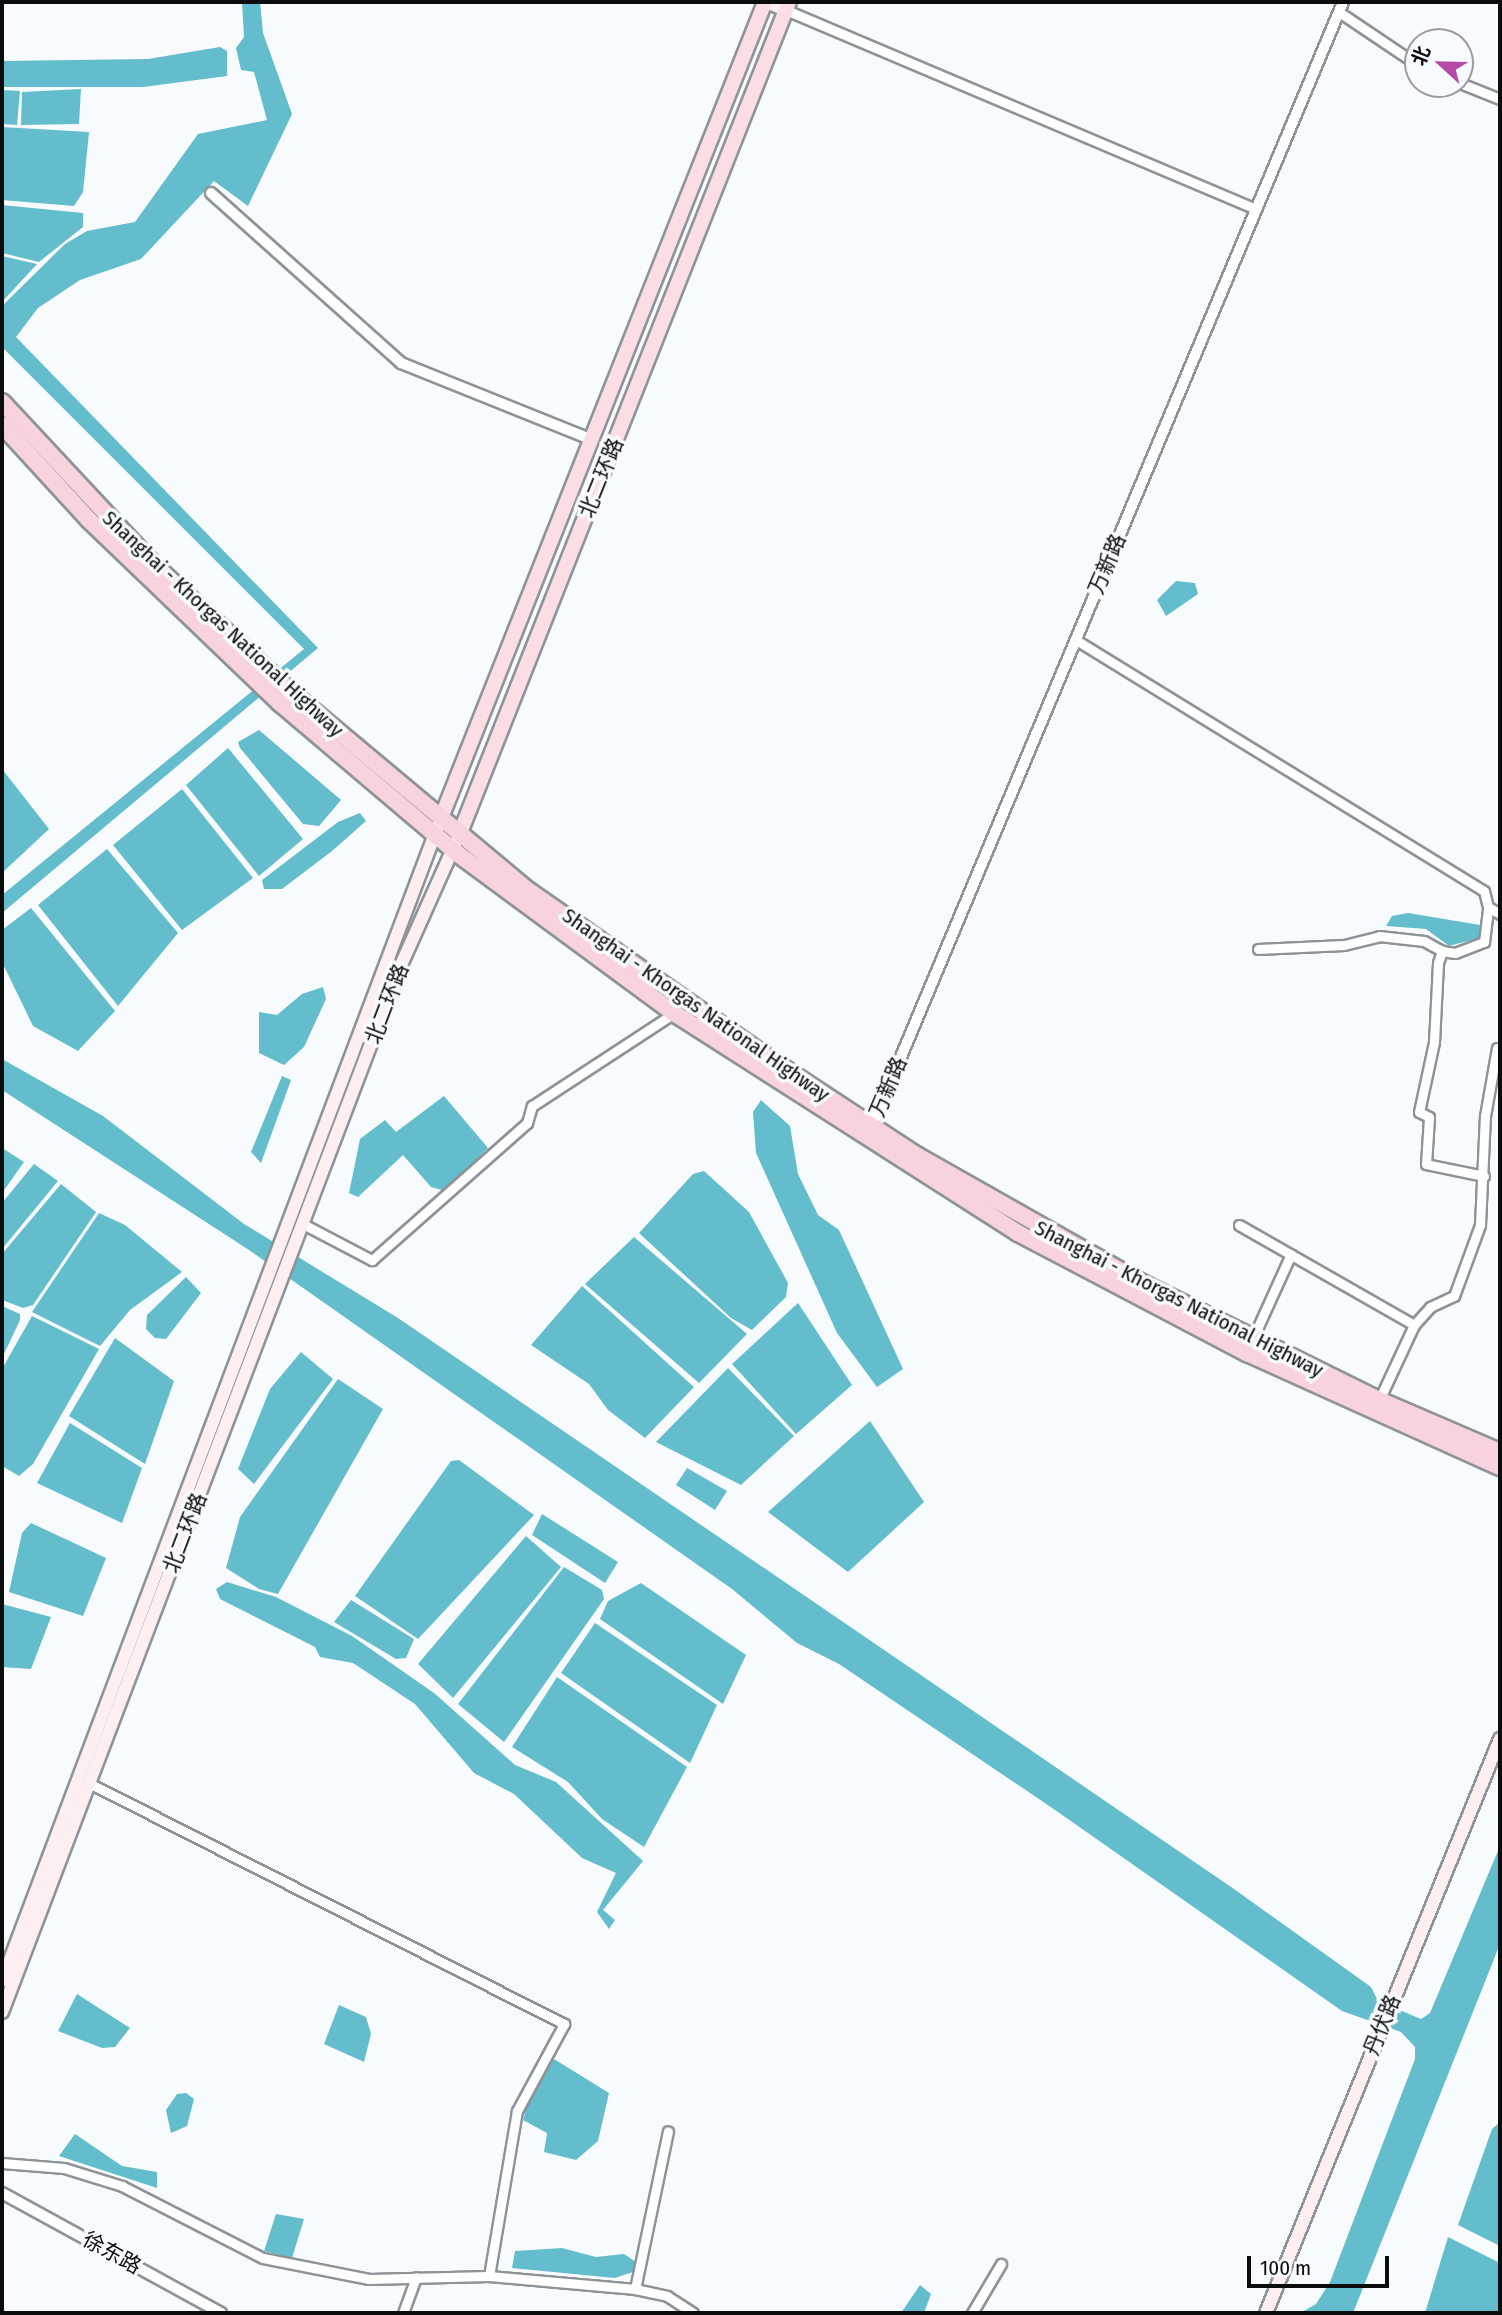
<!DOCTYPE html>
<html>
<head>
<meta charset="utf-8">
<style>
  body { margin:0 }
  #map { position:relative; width:1502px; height:2315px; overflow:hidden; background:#f8fbfe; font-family:"Fira Sans Condensed","Noto Sans SC",sans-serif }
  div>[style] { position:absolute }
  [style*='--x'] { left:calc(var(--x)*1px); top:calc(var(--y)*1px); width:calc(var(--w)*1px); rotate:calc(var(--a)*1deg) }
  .water>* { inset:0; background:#63bdcc }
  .roads { filter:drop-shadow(2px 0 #8d9397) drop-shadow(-2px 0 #8d9397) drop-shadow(0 2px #8d9397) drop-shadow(0 -2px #8d9397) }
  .minor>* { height:9px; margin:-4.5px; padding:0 4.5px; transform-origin:4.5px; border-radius:4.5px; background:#fff }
  .tertiary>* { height:10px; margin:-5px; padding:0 5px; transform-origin:5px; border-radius:5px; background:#fff }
  .secondary>* { height:12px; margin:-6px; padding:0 6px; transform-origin:6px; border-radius:6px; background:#fdeef2 }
  .primary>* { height:14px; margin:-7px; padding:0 7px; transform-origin:7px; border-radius:7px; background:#fadde5 }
  .trunk>* { height:16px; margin:-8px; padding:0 8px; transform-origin:8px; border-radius:8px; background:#f8d2dc }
  span { translate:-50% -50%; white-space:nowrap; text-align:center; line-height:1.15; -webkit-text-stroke:7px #f8fbfe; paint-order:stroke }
  .street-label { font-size:21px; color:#0a0c0d }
  .frame { position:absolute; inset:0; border:4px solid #0a0c0d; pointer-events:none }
  .north { position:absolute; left:1404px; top:28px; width:70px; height:70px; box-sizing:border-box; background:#f8fbfe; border:2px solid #999b9e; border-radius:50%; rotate:292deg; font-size:19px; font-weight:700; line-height:28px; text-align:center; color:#0a0c0d }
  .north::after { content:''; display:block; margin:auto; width:24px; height:32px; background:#b74aa9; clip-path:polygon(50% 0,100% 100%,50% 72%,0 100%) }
  .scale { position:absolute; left:1247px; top:2256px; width:142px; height:32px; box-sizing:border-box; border:4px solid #0a0c0d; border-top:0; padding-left:9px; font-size:21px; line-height:24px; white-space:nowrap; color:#0a0c0d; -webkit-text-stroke:5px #f8fbfe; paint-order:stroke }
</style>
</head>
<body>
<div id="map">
  <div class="water">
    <i style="clip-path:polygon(242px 2px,260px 2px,263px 33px,292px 114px,248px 206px,214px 181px,141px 259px,80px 280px,38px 308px,16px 337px,318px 648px,2px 913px,2px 895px,304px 649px,2px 347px,2px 306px,65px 244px,87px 231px,135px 222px,198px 134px,267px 120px,254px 72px,241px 70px,236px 48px,244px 37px)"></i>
    <i style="clip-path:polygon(220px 47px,227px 51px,227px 76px,143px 87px,2px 87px,2px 61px,148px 59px)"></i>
    <i style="clip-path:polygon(81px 89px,79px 124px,21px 125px,22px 92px)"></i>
    <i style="clip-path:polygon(2px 90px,20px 91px,17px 125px,2px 124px)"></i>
    <i style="clip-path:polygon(2px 127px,89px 132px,83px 192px,74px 206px,2px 200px)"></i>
    <i style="clip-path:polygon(2px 205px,83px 213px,83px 227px,39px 262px,2px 253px)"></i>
    <i style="clip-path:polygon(2px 256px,37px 264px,2px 302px)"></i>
    <i style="clip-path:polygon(1176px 581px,1195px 583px,1198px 594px,1166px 616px,1157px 600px)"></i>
    <i style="clip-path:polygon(259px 730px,341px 800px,319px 826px,303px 824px,240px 748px,238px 742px)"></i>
    <i style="clip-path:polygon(228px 748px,303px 839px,259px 876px,186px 785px)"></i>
    <i style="clip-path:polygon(2px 769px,49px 829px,2px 873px)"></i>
    <i style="clip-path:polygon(182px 789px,253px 878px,182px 930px,113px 845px)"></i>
    <i style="clip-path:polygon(360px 813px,366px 821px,332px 851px,282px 889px,264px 889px,262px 880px,338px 822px)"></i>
    <i style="clip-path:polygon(107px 849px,178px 933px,118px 1006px,38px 905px)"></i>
    <i style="clip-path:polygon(31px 908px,115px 1011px,78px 1051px,33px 1026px,2px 962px,2px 930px)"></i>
    <i style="clip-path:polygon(1408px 913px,1480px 925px,1479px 938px,1449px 946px,1426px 929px,1386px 926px,1392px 916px)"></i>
    <i style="clip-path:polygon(323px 987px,326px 999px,304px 1047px,284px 1065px,259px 1053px,259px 1012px,277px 1015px,302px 994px)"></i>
    <i style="clip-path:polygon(2px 1059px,103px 1116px,244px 1224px,398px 1318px,1234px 1889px,1371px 1987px,1378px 2001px,1421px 2019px,1430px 2013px,1500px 1846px,1500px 1944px,1353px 2313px,1300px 2313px,1316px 2304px,1330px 2282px,1415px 2059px,1415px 2047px,1401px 2032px,1342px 2011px,1058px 1812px,839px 1664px,797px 1643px,732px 1589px,249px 1250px,2px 1090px)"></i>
    <i style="clip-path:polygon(282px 1076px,291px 1080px,261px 1163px,251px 1152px)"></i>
    <i style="clip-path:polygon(444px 1096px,488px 1148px,445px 1191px,431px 1187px,403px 1155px,358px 1197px,349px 1193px,360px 1139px,385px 1120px,396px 1132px)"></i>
    <i style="clip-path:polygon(761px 1100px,790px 1126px,798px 1174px,818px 1215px,839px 1230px,903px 1369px,877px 1387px,837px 1333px,756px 1153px,753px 1112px)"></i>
    <i style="clip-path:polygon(2px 1148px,24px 1162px,2px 1193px)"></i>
    <i style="clip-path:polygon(34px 1164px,58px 1181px,2px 1249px,2px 1203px)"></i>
    <i style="clip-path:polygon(704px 1171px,749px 1212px,788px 1283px,786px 1297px,752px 1330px,731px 1318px,639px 1233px,693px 1174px)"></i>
    <i style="clip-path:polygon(61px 1184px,96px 1212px,33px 1305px,23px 1308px,2px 1300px,2px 1254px)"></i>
    <i style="clip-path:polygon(99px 1213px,125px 1225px,182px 1272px,130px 1310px,100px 1346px,32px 1312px)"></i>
    <i style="clip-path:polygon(634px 1237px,747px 1334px,699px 1383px,585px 1284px)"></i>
    <i style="clip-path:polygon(186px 1277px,201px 1293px,166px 1339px,155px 1338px,146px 1329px,147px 1315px)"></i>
    <i style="clip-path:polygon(582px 1286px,694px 1387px,645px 1438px,608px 1410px,589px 1384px,531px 1345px)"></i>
    <i style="clip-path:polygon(798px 1303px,852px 1385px,796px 1434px,732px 1364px)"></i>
    <i style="clip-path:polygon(2px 1306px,20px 1314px,20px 1320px,2px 1358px)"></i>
    <i style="clip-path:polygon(32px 1316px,99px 1349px,33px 1464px,19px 1476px,2px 1466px,2px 1369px)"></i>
    <i style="clip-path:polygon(115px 1338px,174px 1381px,145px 1464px,69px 1416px)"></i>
    <i style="clip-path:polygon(301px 1352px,333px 1379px,254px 1484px,238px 1469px,270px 1389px)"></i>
    <i style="clip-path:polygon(728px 1368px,794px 1436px,741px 1485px,656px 1442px)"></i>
    <i style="clip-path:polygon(338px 1379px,383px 1409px,278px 1594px,259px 1589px,226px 1568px,240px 1517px)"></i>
    <i style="clip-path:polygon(870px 1421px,924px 1502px,848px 1572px,768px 1512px)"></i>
    <i style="clip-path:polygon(70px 1423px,142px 1468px,122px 1523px,37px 1483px)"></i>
    <i style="clip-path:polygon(459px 1460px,534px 1515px,418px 1639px,355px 1596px,451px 1461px)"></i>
    <i style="clip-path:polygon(687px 1468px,727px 1491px,715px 1510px,676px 1485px)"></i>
    <i style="clip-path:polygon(542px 1514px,618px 1562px,605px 1583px,532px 1535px)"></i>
    <i style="clip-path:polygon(31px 1523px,106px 1558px,83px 1616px,9px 1592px,22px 1533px)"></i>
    <i style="clip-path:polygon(526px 1536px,561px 1567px,453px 1698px,418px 1664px)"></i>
    <i style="clip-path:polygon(564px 1567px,602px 1590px,604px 1599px,504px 1742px,458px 1704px)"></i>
    <i style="clip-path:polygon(227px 1582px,276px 1597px,352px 1636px,434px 1693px,515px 1765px,556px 1782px,643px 1861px,603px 1910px,615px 1920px,609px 1929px,597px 1912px,616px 1873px,582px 1858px,514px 1794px,474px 1773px,415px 1704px,353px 1663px,320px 1657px,315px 1647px,220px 1599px,216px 1589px)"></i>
    <i style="clip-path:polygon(641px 1583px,746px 1655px,723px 1704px,600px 1619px,608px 1601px)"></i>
    <i style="clip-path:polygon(351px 1600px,414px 1639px,406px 1658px,396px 1659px,334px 1622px)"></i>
    <i style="clip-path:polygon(2px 1604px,51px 1617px,31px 1669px,2px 1667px)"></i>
    <i style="clip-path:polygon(595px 1623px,717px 1705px,690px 1763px,561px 1673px)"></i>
    <i style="clip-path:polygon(557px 1677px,687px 1767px,644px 1847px,602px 1819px,568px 1782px,512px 1747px)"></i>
    <i style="clip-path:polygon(77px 1994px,130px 2028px,115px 2047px,102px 2048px,58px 2031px)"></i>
    <i style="clip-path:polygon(339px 2005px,366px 2017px,371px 2034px,364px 2062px,324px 2044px)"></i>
    <i style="clip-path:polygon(554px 2059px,609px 2093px,598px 2141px,576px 2160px,544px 2152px,547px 2133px,523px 2120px,534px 2084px)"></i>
    <i style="clip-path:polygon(186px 2093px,194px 2099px,187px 2126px,171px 2133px,166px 2110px,177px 2094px)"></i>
    <i style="clip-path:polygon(1500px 2122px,1500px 2246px,1458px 2225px,1492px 2129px)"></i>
    <i style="clip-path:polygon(75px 2134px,122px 2166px,157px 2172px,157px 2188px,59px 2156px)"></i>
    <i style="clip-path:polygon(276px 2214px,304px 2219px,292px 2258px,264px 2251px)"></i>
    <i style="clip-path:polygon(1448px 2237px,1500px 2263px,1500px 2313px,1425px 2313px)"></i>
    <i style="clip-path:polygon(562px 2248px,596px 2257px,624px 2254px,636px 2262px,633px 2272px,615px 2278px,512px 2268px,515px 2251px)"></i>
    <i style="clip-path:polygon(920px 2285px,931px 2294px,924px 2313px,901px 2313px)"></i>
  </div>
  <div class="roads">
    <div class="minor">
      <i style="--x:786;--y:10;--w:510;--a:22.95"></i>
      <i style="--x:1339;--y:12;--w:95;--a:33.9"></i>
      <i style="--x:1460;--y:83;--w:43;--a:21.8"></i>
      <i style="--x:1076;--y:640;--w:479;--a:31.6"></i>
      <i style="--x:1484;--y:891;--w:16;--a:76"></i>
      <i style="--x:1488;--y:907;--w:14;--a:30"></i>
      <i style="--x:1258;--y:949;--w:86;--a:-2.7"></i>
      <i style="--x:1344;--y:945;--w:36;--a:-14"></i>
      <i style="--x:1379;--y:936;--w:45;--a:6.3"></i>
      <i style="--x:1424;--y:941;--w:21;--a:29"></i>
      <i style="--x:1484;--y:1176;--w:59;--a:-168.3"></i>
      <i style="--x:1426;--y:1164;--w:47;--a:-86.3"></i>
      <i style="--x:1429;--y:1117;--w:11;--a:-153"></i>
      <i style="--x:1419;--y:1112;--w:72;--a:-77.9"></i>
      <i style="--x:1434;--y:1042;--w:79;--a:-87.1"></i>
      <i style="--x:1438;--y:963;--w:13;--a:-72"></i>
      <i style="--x:1442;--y:951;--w:13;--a:9"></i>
      <i style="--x:1455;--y:953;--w:31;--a:-21"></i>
      <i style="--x:1484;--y:942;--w:35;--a:-83"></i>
      <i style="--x:303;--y:1224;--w:78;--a:27.6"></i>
      <i style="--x:372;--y:1260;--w:207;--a:-41.5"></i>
      <i style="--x:527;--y:1123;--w:18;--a:-74"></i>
      <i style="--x:532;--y:1106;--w:170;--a:-33.2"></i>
      <i style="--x:1239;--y:1225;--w:202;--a:29.7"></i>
      <i style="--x:1414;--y:1325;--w:83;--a:115"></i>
      <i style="--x:1414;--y:1325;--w:24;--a:-48"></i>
      <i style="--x:1430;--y:1307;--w:26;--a:-25"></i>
      <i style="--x:1454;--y:1296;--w:76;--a:-69.9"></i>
      <i style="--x:1480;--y:1225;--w:109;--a:-87.4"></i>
      <i style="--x:1485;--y:1116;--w:69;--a:-80"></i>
      <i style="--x:1252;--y:1340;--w:94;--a:-65.6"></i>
      <i style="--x:2;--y:2163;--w:62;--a:4.6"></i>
      <i style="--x:64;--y:2168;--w:61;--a:17.2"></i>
      <i style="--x:122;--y:2186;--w:158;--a:27.1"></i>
      <i style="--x:263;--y:2258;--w:108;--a:11.2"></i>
      <i style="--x:369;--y:2279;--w:120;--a:-1.4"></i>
      <i style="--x:489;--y:2276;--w:167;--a:-80.4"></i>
      <i style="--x:517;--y:2111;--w:99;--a:-61.6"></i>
      <i style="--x:564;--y:2024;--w:533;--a:-153.1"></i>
      <i style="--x:489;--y:2276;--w:147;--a:5.1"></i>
      <i style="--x:635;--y:2289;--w:33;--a:12"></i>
      <i style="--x:667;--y:2296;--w:31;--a:33"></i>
      <i style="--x:635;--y:2289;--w:161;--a:-78.2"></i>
      <i style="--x:403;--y:2313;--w:38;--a:-70"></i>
      <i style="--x:972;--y:2313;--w:57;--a:-59.4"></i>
    </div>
    <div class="tertiary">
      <i style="--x:211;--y:193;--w:255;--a:41.8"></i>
      <i style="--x:401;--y:363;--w:204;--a:21.9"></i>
      <i style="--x:872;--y:1126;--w:1219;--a:-67.26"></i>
      <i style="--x:2;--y:2193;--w:250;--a:28.7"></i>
    </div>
    <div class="secondary">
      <i style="--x:766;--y:2;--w:22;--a:22"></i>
      <i style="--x:2;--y:1981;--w:1243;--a:-69.32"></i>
      <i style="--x:2;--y:2012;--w:1120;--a:-69.14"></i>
      <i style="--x:401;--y:965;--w:145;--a:-65.9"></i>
      <i style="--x:1266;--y:2313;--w:620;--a:-67.82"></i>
    </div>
    <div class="primary">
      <i style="--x:441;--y:818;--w:878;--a:-68.34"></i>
      <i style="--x:460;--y:833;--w:894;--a:-68.4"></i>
    </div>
    <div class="trunk">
      <i style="--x:2;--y:402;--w:220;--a:47"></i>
      <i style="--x:152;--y:563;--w:191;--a:42.9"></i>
      <i style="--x:292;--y:693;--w:309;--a:39.9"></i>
      <i style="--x:529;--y:891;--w:287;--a:34.9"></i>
      <i style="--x:764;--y:1055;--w:182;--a:33.3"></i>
      <i style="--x:916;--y:1155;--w:264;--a:29.5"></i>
      <i style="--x:1146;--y:1285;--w:260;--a:26.3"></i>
      <i style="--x:1379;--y:1400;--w:132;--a:23.3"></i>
      <i style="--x:2;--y:425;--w:129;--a:47.5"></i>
      <i style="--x:89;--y:520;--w:265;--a:43.8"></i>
      <i style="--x:280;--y:703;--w:233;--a:40.3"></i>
      <i style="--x:458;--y:854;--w:268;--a:36.4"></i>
      <i style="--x:674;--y:1013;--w:408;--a:32.6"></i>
      <i style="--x:1018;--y:1233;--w:259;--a:27.7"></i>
      <i style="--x:1247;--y:1353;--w:277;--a:24.3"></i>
    </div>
  </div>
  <div class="street-label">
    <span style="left:601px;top:478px;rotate:-68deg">北二环路</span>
    <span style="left:1107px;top:564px;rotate:-67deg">万新路</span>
    <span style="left:223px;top:624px;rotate:43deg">Shanghai - Khorgas National Highway</span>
    <span style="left:387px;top:1004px;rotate:-69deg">北二环路</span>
    <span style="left:696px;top:1005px;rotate:35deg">Shanghai - Khorgas National Highway</span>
    <span style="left:888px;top:1087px;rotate:-67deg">万新路</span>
    <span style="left:1179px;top:1299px;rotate:27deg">Shanghai - Khorgas National Highway</span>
    <span style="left:185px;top:1533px;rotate:-69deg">北二环路</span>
    <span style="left:1382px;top:2025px;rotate:-68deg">丹伏路</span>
    <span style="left:112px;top:2253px;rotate:29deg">徐东路</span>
  </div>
  <div class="frame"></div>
  <div class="north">北</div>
  <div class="scale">100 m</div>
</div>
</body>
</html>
